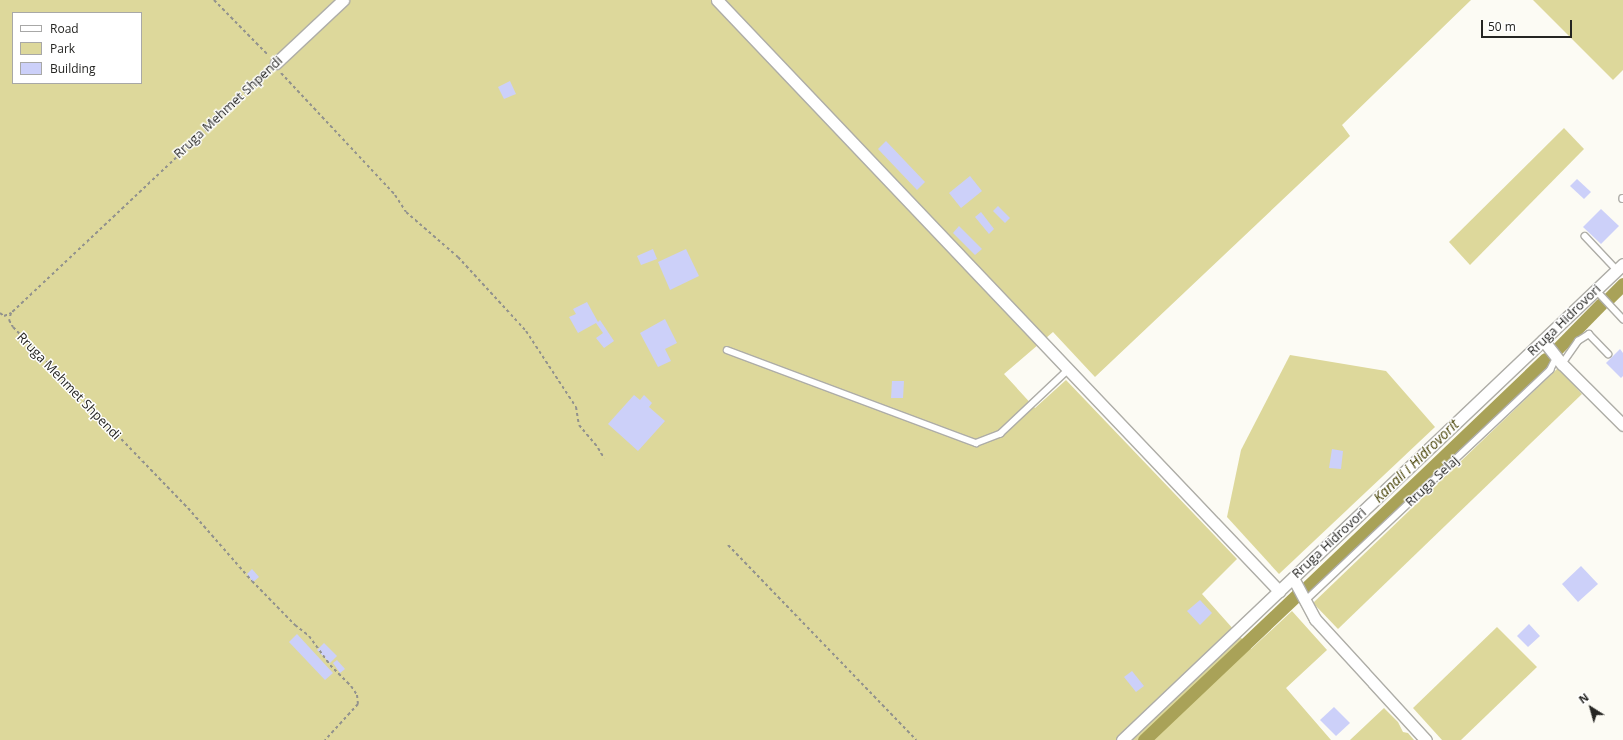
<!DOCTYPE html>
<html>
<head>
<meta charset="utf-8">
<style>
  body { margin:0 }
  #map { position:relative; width:1623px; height:740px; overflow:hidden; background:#fcfbf4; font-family:"Open Sans",sans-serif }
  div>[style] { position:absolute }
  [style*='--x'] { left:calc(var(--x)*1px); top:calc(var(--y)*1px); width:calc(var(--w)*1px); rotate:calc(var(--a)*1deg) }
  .green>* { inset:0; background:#ddd89b }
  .canal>* { height:13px; margin:-6.5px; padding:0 6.5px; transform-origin:6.5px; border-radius:6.5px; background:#a9a258 }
  .building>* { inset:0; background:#ccd0f9 }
  .path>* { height:2px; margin-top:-1px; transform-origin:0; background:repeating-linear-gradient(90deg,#92928d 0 3px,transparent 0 6px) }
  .roads { filter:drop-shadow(1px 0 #aeada7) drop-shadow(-1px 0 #aeada7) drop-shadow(0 1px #aeada7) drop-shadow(0 -1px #aeada7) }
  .lane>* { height:5.5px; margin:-2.75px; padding:0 2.75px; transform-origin:2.75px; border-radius:2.75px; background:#fff }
  .street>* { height:11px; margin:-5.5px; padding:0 5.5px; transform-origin:5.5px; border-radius:5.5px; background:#fff }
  span { translate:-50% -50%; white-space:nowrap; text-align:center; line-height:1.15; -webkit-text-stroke:3px #fff; paint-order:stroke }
  .street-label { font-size:13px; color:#252522 }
  .water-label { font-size:14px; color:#443f01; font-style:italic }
  .legend { position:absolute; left:12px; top:12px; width:130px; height:72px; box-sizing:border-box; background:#fff; border:1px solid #a8a8a7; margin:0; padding:5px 7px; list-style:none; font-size:12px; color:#252522 }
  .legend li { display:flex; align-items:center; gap:8px; height:20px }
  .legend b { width:20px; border:1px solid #a8a8a7 }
  .north { position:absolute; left:1571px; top:688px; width:40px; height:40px; -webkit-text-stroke:3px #fff; paint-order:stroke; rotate:323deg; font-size:11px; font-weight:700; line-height:16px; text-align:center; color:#252522 }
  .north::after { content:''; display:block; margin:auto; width:14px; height:18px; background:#252522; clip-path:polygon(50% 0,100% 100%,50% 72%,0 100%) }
  .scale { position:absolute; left:1481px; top:20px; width:91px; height:18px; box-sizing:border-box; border:2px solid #252522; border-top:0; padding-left:5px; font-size:12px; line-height:14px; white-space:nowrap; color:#252522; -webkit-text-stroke:3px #fff; paint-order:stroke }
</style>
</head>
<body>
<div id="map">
  <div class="green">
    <i style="clip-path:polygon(evenodd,0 0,1471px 0,1342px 125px,1350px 136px,1095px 377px,1053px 332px,1004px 374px,1035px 408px,1066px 380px,1237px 559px,1202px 594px,1251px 649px,1292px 611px,1327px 650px,1286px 688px,1331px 740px,0 740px,0 0,13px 13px,141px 13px,141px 83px,13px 83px,13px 13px)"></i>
    <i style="clip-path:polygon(1533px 0,1623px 0,1623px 70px,1613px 80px)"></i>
    <i style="clip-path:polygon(1564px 128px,1584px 149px,1470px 265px,1449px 242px)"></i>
    <i style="clip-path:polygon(1290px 355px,1386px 371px,1435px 427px,1279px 574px,1227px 517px,1241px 450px)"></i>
    <i style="clip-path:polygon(1558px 368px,1582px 394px,1338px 629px,1313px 603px)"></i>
    <i style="clip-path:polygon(1497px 627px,1537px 667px,1461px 740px,1442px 740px,1413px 708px)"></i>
    <i style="clip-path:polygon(1384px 708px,1398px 722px,1403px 732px,1408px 733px,1414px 740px,1350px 740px)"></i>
  </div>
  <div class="canal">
    <i style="--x:1609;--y:298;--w:20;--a:-45"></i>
    <i style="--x:1557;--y:349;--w:63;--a:-45.6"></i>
    <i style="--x:1307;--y:587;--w:330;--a:-43.7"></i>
    <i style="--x:1144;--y:740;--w:211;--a:-43.5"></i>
  </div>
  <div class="building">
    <i style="clip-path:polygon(510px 81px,516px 94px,504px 99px,498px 87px)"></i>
    <i style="clip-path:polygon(886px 141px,925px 182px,917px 190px,878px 149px)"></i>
    <i style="clip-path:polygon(970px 176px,982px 191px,961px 208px,949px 193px)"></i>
    <i style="clip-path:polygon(1577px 179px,1591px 192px,1584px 199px,1570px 186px)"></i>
    <i style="clip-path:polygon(998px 206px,1010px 218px,1005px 223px,993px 211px)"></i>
    <i style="clip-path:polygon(1601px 209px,1619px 226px,1601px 244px,1583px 227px)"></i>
    <i style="clip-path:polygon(981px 212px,994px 229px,989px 234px,975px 217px)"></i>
    <i style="clip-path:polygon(959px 226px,982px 249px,975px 255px,953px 233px)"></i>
    <i style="clip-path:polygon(653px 249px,657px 259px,641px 265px,637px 256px)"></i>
    <i style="clip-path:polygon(686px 249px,699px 276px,670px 290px,658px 262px)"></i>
    <i style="clip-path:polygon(587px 302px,598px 322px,600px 320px,614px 341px,604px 348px,596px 338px,603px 333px,596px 323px,578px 333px,569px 317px,576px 314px,573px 309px)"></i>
    <i style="clip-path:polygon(665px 319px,677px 343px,665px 349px,671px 361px,658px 367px,640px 333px)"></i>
    <i style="clip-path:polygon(1620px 349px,1623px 353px,1623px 376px,1621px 378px,1606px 363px)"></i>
    <i style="clip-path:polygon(892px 381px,904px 381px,903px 398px,891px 398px)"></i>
    <i style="clip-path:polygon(634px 395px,640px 400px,644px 395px,652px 403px,649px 407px,665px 421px,638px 451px,608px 424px)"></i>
    <i style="clip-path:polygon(1332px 449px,1343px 451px,1341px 469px,1329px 468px)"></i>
    <i style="clip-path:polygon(1581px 566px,1598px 584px,1578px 602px,1562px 584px)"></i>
    <i style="clip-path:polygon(252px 569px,259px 577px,253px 582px,247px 574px)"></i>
    <i style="clip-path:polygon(1200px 600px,1212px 613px,1200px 625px,1187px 611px)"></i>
    <i style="clip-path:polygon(1529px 624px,1540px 636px,1528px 647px,1517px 636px)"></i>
    <i style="clip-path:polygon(297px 634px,333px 673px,325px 680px,289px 642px)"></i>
    <i style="clip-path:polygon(324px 643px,337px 656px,330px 663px,317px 650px)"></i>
    <i style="clip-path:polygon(337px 660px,345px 669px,340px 673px,333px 663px)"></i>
    <i style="clip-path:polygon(1132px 671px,1144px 686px,1136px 692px,1124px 677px)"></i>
    <i style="clip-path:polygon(1334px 707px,1350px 723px,1336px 736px,1320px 720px)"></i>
  </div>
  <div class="path">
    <i style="--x:214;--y:0;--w:77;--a:45.5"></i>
    <i style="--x:268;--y:71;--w:353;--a:136.7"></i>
    <i style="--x:11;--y:313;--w:7;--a:106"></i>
    <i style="--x:9;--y:320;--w:8;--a:60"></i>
    <i style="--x:13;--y:327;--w:252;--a:46"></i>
    <i style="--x:188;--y:508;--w:97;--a:48.8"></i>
    <i style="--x:252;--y:581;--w:62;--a:45.7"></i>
    <i style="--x:295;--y:625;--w:18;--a:38"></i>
    <i style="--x:309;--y:636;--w:36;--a:54"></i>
    <i style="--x:330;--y:665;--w:30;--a:45"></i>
    <i style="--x:351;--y:686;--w:11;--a:56"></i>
    <i style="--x:357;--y:695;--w:9;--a:84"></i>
    <i style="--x:358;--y:704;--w:49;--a:132.5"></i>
    <i style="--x:281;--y:73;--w:167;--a:46.9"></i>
    <i style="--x:395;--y:195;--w:20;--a:57"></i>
    <i style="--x:406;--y:212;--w:69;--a:40.9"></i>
    <i style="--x:458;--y:257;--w:100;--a:47.4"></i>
    <i style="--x:526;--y:331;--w:91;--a:56.7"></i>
    <i style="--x:576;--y:407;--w:18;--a:81"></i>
    <i style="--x:579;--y:425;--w:30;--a:50"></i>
    <i style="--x:598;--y:448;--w:12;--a:59"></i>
    <i style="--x:0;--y:313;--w:5;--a:37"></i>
    <i style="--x:4;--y:316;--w:8;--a:-23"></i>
    <i style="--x:728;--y:545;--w:271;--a:46"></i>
  </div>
  <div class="roads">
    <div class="lane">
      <i style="--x:1623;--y:198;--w:1;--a:90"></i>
      <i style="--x:1585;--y:236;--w:47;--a:46.7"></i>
      <i style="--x:1596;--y:290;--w:40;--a:47"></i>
      <i style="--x:727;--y:350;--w:266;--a:20.5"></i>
      <i style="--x:976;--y:443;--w:26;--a:-21"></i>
      <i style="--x:1000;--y:434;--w:93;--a:-43.3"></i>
      <i style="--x:1562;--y:364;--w:28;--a:-55"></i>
      <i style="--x:1578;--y:341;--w:13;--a:-32"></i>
      <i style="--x:1589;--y:334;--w:28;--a:46"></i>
      <i style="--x:1305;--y:601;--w:337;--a:-43.3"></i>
      <i style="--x:1550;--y:370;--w:13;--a:-63"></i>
    </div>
    <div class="street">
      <i style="--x:717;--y:0;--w:816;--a:46.44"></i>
      <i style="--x:276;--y:63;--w:92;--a:-43.2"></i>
      <i style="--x:1543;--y:340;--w:31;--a:52"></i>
      <i style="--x:1562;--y:364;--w:86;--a:45"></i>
      <i style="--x:1293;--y:578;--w:47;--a:61.8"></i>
      <i style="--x:1315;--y:619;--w:164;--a:47.5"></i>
      <i style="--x:1122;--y:740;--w:691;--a:-43.53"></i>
    </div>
  </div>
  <div class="street-label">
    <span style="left:228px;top:107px;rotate:-43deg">Rruga Mehmet Shpendi</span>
    <span style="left:1564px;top:320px;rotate:-44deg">Rruga Hidrovori</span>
    <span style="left:69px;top:386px;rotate:46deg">Rruga Mehmet Shpendi</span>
    <span style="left:1432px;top:481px;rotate:-43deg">Rruga Selaj</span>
    <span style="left:1329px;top:543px;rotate:-43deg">Rruga Hidrovori</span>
  </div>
  <div class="water-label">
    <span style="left:1416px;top:461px;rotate:-44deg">Kanali i Hidrovorit</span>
  </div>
  <ul class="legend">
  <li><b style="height:5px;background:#fff"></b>Road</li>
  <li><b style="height:11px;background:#ddd89b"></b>Park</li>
  <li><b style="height:11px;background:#ccd0f9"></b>Building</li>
  </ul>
  <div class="north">N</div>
  <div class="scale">50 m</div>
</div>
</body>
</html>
